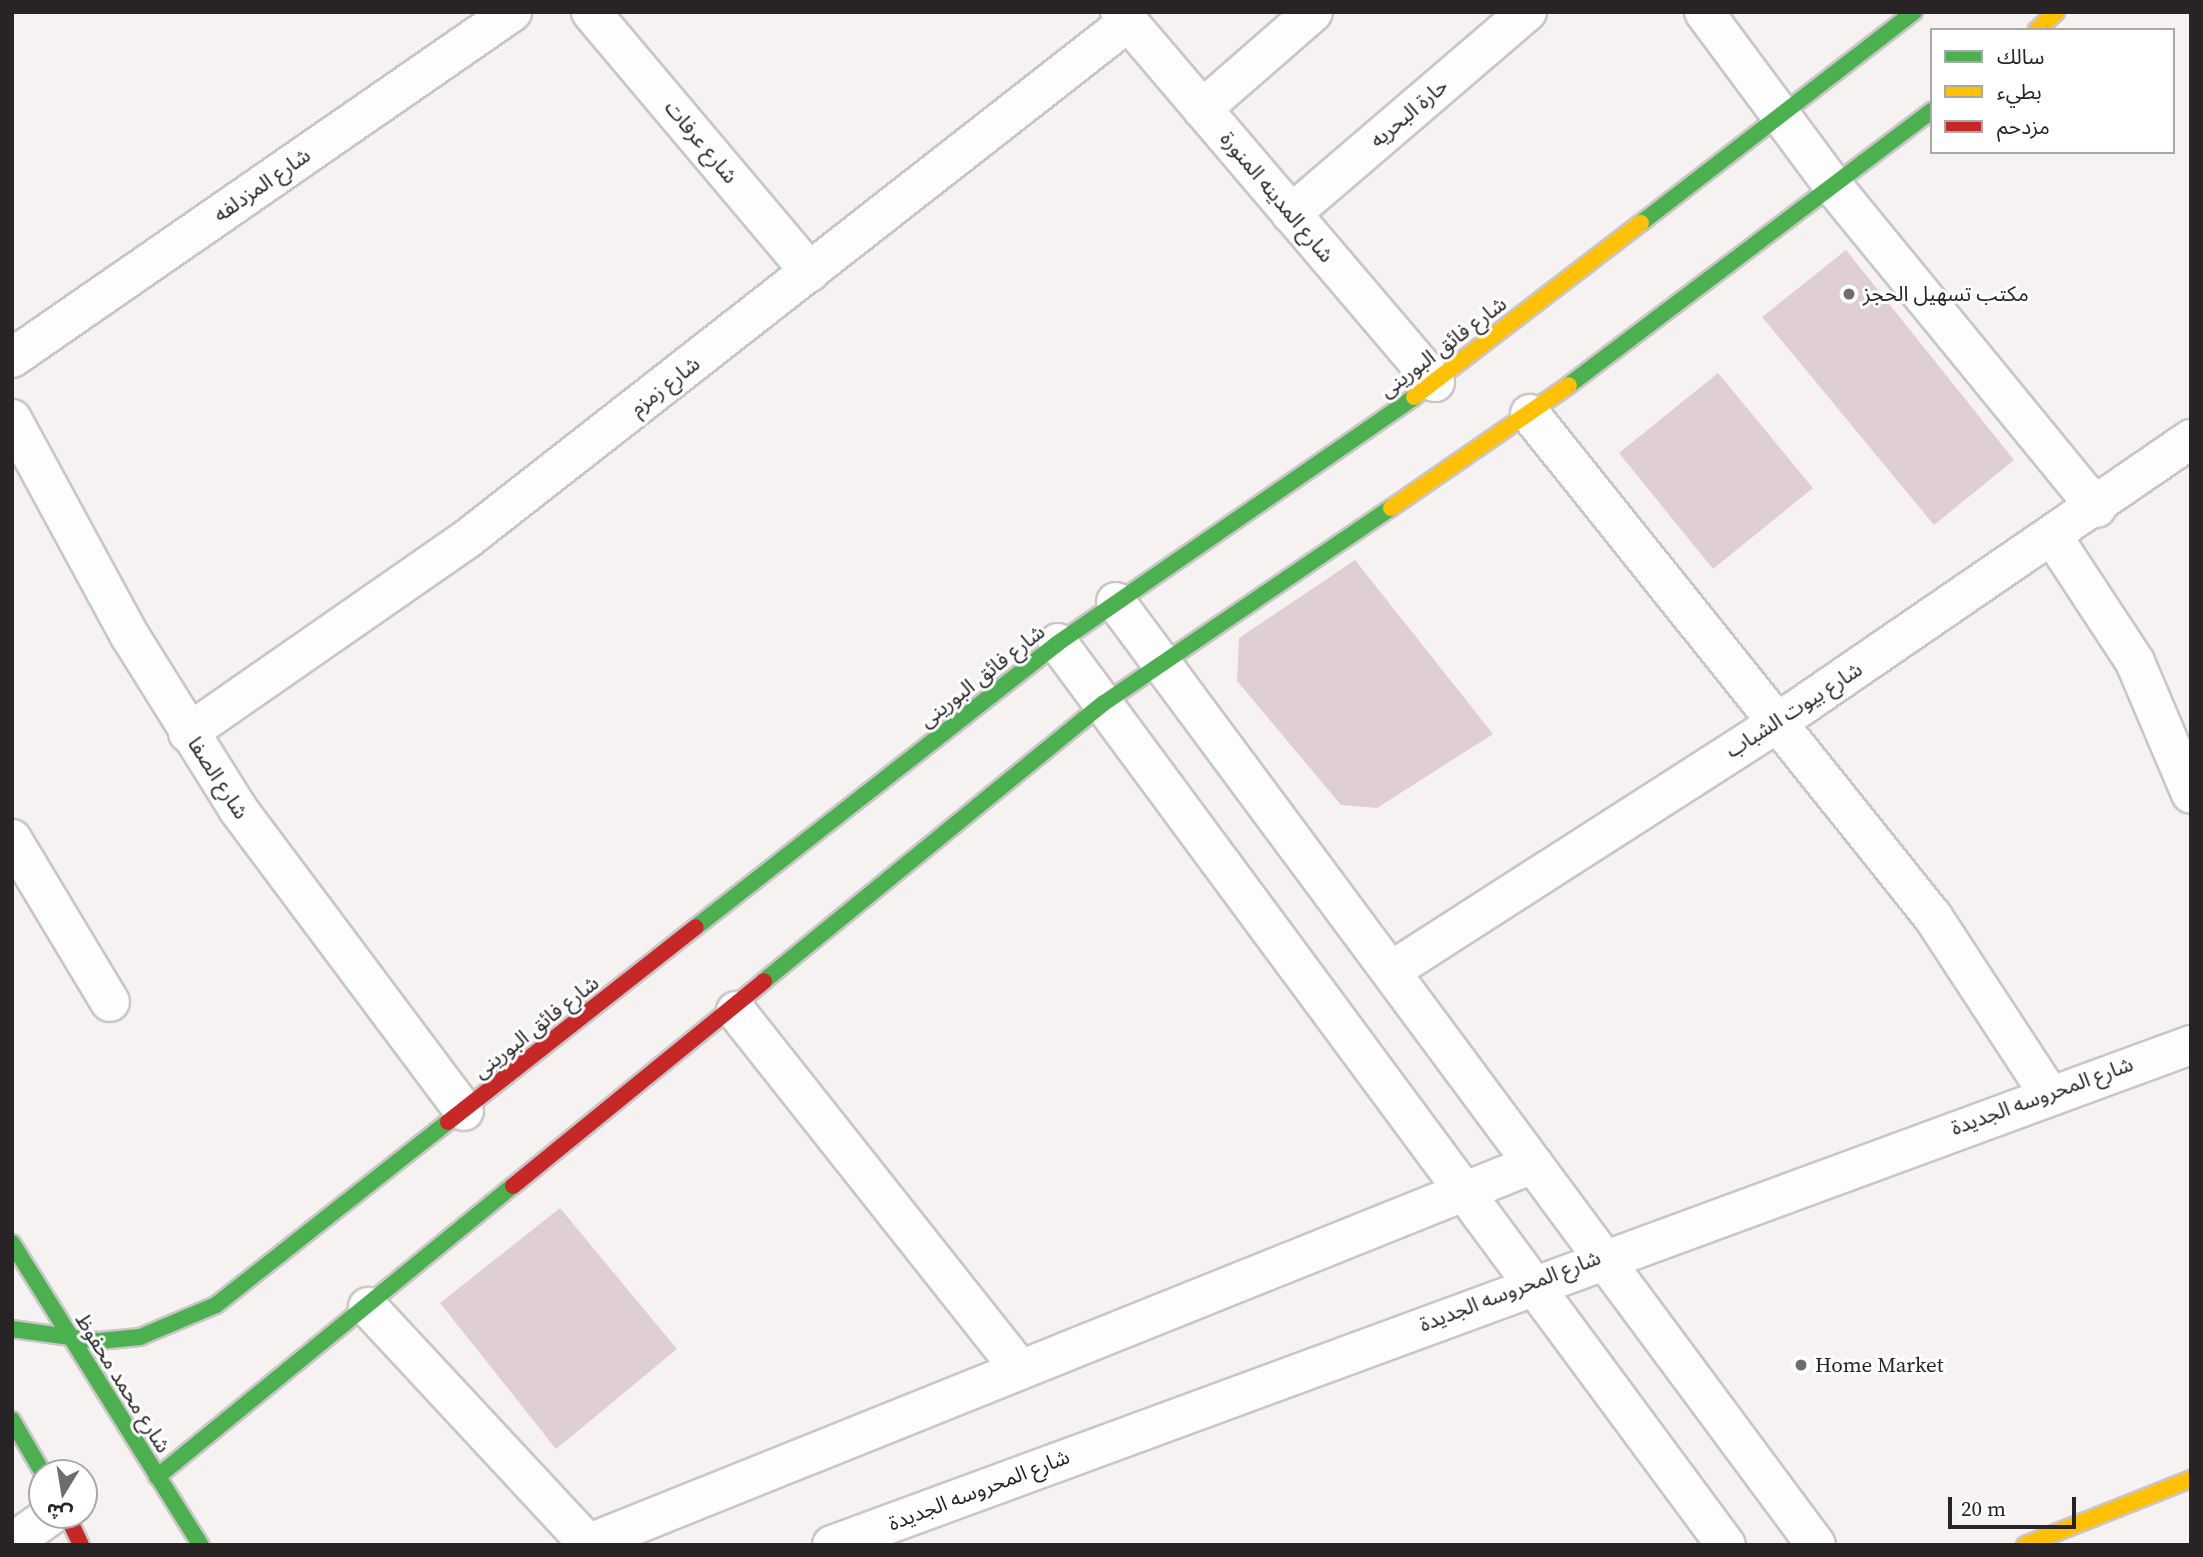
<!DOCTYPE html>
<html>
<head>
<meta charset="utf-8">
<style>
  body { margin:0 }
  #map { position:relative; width:2203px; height:1557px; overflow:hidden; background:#f7f2f2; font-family:"Source Serif 4","Noto Sans Arabic",serif }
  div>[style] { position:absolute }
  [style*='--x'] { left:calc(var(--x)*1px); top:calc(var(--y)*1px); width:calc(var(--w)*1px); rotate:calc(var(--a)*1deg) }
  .building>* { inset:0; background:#dfcfd2 }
  .roads { filter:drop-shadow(2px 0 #cac6c7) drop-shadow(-2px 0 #cac6c7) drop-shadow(0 2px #cac6c7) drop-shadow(0 -2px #cac6c7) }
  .street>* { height:38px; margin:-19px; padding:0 19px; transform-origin:19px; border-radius:19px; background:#fefdfd }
  .fast>* { height:16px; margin:-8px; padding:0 8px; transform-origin:8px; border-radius:8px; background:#4caf50 }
  .slow>* { height:16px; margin:-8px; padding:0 8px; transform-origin:8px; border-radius:8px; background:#ffc107 }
  .jam>* { height:16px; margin:-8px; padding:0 8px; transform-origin:8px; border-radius:8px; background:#c62828 }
  .dots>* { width:19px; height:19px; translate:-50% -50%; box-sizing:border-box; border:4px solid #fff; border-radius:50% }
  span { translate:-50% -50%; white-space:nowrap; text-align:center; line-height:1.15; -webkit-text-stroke:6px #fff; paint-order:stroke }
  .street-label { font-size:21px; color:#282425 }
  .poi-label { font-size:21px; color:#282425 }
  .left { translate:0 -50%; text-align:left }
  .frame { position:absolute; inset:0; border:14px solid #282425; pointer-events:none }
  .legend { position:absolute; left:1930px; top:28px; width:245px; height:126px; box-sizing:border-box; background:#fff; border:2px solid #a9a7a8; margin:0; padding:9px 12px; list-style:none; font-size:21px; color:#282425 }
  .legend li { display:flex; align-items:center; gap:14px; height:35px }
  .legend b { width:35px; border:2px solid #a9a7a8 }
  .north { position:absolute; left:28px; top:1459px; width:70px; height:70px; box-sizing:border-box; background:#fff; border:2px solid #a9a7a8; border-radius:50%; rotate:191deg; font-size:19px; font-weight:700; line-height:28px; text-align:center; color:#282425 }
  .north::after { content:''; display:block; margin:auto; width:24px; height:32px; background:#706c6d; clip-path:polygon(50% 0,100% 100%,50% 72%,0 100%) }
  .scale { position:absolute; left:1948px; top:1497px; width:128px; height:32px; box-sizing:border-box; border:4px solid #282425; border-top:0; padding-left:9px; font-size:21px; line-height:24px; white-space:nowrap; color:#282425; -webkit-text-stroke:5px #fff; paint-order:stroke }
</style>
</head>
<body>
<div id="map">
  <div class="building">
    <i style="clip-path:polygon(1846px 250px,2014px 460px,1934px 525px,1762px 317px)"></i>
    <i style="clip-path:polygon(1718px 373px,1813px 488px,1713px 569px,1619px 453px)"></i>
    <i style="clip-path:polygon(1355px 560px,1493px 734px,1377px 808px,1341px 805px,1237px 681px,1239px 638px)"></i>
    <i style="clip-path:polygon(560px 1208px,677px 1349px,556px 1449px,440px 1303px)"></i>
  </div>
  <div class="roads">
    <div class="street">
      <i style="--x:591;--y:12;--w:340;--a:49.9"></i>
      <i style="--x:1120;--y:12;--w:486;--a:49.6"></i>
      <i style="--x:1704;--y:12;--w:217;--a:53.4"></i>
      <i style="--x:1833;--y:186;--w:416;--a:50.7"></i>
      <i style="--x:1202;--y:109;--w:147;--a:-41.1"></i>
      <i style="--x:1291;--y:214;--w:311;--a:-40.6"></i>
      <i style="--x:12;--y:358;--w:608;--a:-34.68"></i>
      <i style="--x:1530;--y:414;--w:645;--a:51.3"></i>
      <i style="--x:1933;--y:917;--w:210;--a:56.8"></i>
      <i style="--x:12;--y:419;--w:247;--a:61.5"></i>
      <i style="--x:130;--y:636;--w:204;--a:58"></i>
      <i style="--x:238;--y:809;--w:377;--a:53.2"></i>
      <i style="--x:2053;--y:537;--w:149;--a:56.7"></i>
      <i style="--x:2135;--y:662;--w:143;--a:67"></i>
      <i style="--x:1116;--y:602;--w:1174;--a:53.41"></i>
      <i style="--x:1058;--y:643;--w:1122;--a:53.48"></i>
      <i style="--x:188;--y:733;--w:340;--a:-34.8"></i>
      <i style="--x:467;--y:539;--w:839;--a:-38.03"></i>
      <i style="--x:12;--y:839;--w:190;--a:59"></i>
      <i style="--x:1391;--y:971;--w:455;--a:-32.7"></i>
      <i style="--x:1774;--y:725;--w:506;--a:-34.44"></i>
      <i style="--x:736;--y:1011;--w:457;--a:51.6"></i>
      <i style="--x:368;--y:1307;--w:323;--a:47.1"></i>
      <i style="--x:12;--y:1543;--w:48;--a:-35.7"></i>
      <i style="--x:585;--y:1545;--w:1022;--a:-21.9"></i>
      <i style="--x:832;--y:1545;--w:1448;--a:-20.2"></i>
    </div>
    <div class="fast">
      <i style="--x:1641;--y:223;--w:345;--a:-37.7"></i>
      <i style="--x:1569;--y:385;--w:455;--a:-37.1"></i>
      <i style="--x:696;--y:927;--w:460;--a:-38.1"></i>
      <i style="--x:1058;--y:643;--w:433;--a:-34.6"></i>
      <i style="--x:764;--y:981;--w:439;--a:-39.3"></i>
      <i style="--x:1104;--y:703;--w:347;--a:-34.2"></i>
      <i style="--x:12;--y:1243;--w:356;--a:58"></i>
      <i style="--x:12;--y:1329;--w:88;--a:7.9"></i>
      <i style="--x:99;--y:1341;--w:41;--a:-5.6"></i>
      <i style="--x:140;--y:1337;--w:82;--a:-22.8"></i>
      <i style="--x:216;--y:1305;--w:295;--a:-38.3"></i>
      <i style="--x:12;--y:1420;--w:61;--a:59.7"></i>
      <i style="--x:157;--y:1477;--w:460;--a:-39.3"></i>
    </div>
    <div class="slow">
      <i style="--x:2037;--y:30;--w:26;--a:-43"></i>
      <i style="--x:1414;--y:397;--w:286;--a:-37.5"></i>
      <i style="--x:1391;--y:508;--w:216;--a:-34.6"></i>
      <i style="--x:2025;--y:1545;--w:179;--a:-21.7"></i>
    </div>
    <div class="jam">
      <i style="--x:448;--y:1122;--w:315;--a:-38.2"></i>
      <i style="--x:513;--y:1186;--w:324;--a:-39.2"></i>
      <i style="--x:67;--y:1515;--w:33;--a:65"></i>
    </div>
  </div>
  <div class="dots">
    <i style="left:1849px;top:294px;background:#706c6d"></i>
    <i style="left:1801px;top:1365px;background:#706c6d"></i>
  </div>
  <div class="street-label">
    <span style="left:1409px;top:113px;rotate:-40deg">حارة البحريه</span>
    <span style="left:701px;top:142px;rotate:50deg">شارع عرفات</span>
    <span style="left:262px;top:185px;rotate:-35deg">شارع المزدلفه</span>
    <span style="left:1277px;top:197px;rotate:50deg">شارع المدينه المنورة</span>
    <span style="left:1443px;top:347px;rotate:-37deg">شارع فائق البورينى</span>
    <span style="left:665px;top:386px;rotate:-38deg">شارع زمزم</span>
    <span style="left:982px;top:676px;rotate:-38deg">شارع فائق البورينى</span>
    <span style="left:1794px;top:710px;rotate:-33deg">شارع بيوت الشباب</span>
    <span style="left:218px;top:778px;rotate:57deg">شارع الصفا</span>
    <span style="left:536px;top:1027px;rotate:-38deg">شارع فائق البورينى</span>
    <span style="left:2042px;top:1096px;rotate:-20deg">شارع المحروسه الجديدة</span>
    <span style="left:1510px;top:1291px;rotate:-21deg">شارع المحروسه الجديدة</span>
    <span style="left:123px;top:1383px;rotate:58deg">شارع محمد محفوظ</span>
    <span style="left:979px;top:1490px;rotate:-21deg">شارع المحروسه الجديدة</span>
  </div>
  <div class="poi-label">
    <span class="left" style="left:1863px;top:294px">مكتب تسهيل الحجز</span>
    <span class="left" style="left:1815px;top:1365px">Home Market</span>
  </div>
  <div class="frame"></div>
  <ul class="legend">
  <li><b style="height:9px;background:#4caf50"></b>سالك</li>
  <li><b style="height:9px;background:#ffc107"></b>بطيء</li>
  <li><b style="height:9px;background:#c62828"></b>مزدحم</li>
  </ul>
  <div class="north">ش</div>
  <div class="scale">20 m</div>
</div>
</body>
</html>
